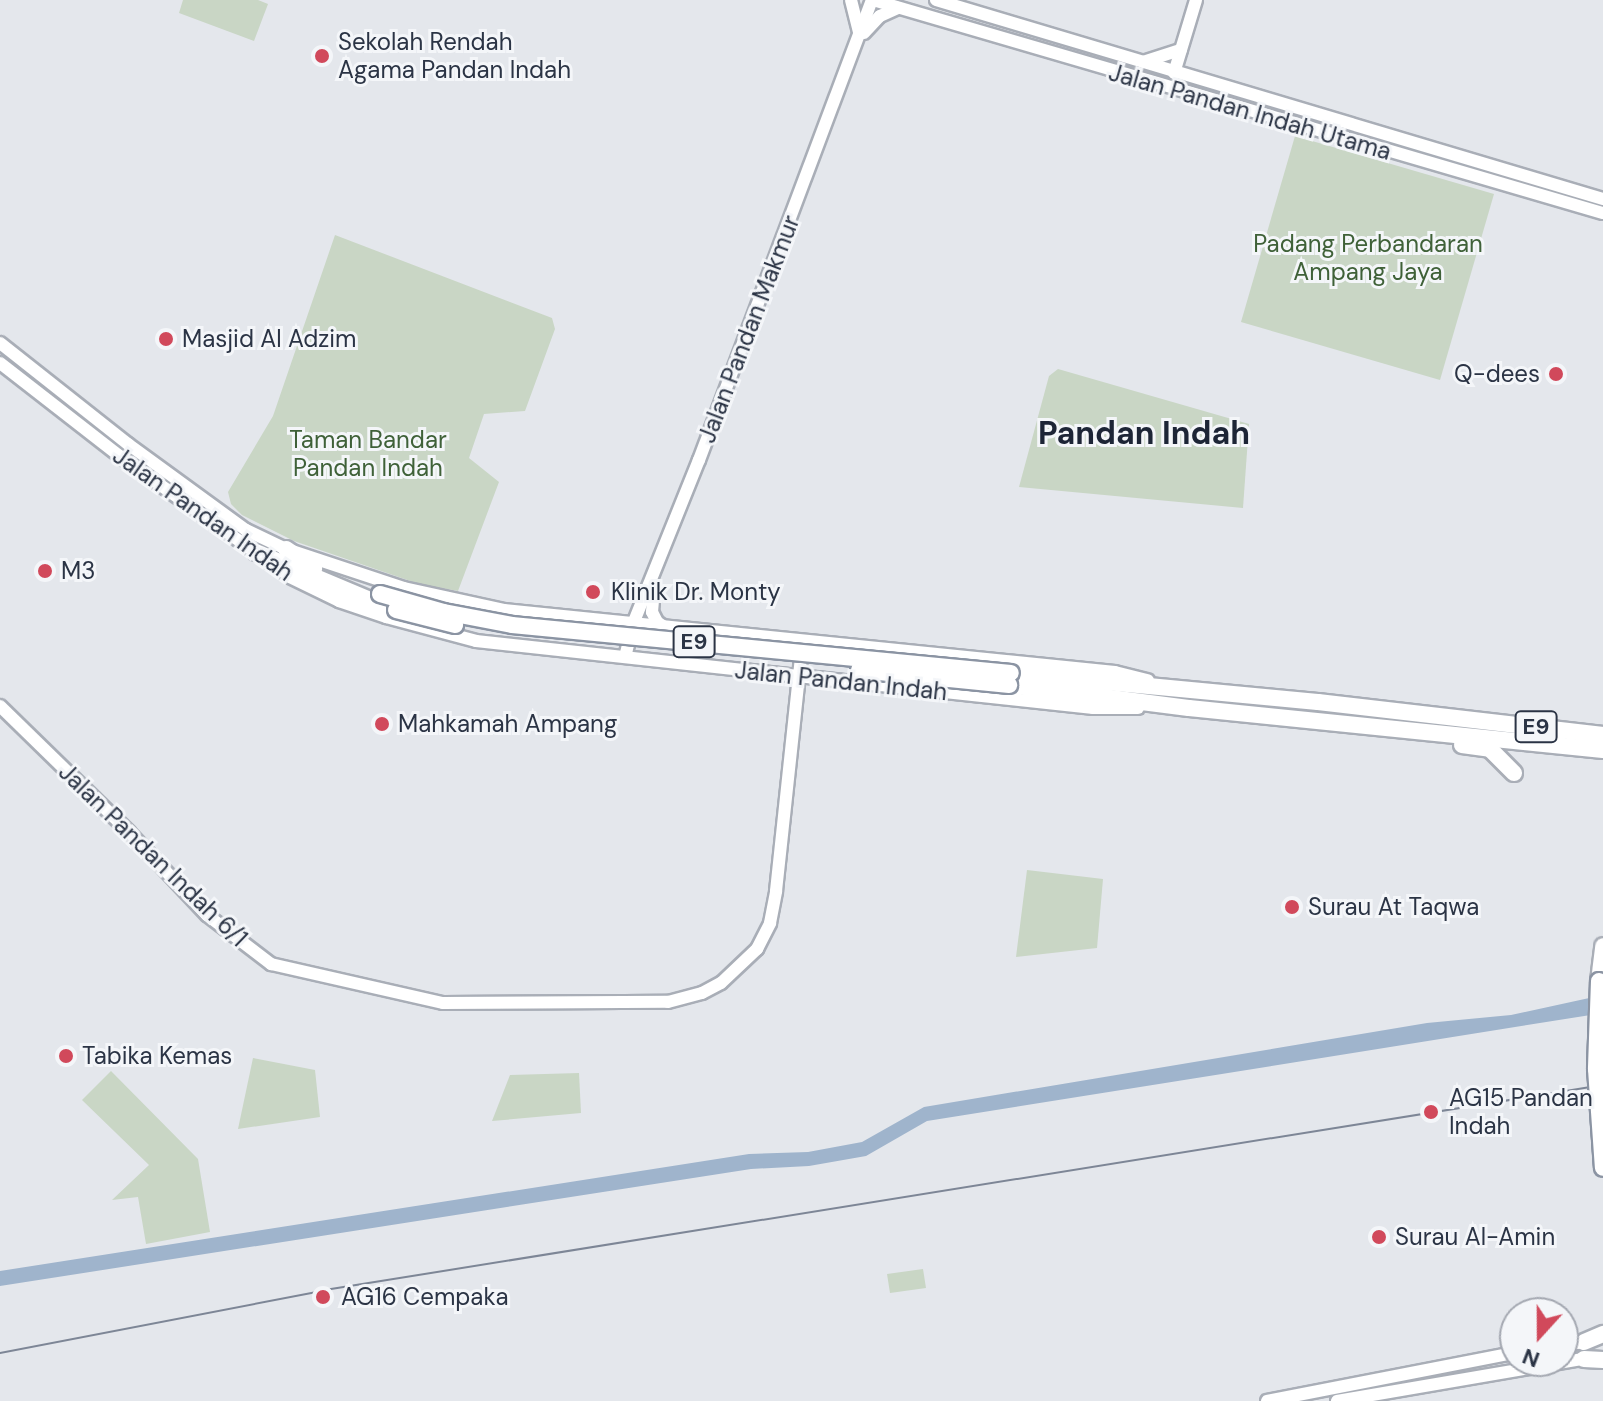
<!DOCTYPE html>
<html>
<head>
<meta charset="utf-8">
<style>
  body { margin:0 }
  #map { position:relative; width:1603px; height:1401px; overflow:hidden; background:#e4e7ec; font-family:"DM Sans",sans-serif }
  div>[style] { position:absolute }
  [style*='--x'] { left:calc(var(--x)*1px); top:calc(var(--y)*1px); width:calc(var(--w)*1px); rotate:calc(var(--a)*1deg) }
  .green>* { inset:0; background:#c9d6c5 }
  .water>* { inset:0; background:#9fb4cc }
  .roads { filter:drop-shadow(2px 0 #a9aeb7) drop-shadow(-2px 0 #a9aeb7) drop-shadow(0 2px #a9aeb7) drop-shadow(0 -2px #a9aeb7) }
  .secondary>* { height:12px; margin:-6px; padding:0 6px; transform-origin:6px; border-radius:6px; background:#fff }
  .highway>* { height:16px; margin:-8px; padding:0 8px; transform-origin:8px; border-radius:8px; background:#fff }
  .tram>* { height:2px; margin:-1px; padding:0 1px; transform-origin:1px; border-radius:1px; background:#7d8696 }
  .bridges { filter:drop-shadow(2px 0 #8b94a3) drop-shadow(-2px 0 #8b94a3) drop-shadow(0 2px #8b94a3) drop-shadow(0 -2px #8b94a3) }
  .highway-bridge>* { height:16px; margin:-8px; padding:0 8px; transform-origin:8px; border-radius:8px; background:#fff }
  .dots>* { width:22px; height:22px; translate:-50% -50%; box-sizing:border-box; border:4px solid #f4f6f9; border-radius:50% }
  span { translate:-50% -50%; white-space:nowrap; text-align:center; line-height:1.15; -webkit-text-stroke:6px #f4f6f9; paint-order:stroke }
  .shield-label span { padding:2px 6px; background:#f4f6f9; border:2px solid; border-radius:6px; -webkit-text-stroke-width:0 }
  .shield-label { font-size:22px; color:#2b3445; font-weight:700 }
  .poi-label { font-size:24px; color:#2b3445 }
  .left { translate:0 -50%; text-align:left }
  .right { translate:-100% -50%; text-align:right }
  .street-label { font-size:24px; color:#2b3445 }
  .park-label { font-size:24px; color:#3f6138 }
  .district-label { font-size:32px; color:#1d2536; font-weight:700 }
  .north { position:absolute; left:1499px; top:1297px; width:80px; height:80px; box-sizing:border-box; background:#f4f6f9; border:2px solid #a4a8b1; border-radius:50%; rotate:201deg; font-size:22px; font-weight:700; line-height:32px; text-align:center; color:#2b3445 }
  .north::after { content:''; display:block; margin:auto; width:28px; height:36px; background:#d1495b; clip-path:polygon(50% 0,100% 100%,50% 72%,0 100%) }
</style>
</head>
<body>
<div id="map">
  <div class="green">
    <i style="clip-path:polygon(183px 0,258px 0,268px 4px,254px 41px,179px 13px)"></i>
    <i style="clip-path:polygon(1295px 136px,1494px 194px,1440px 380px,1241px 322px)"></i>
    <i style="clip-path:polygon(335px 235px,552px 318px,555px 329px,525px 411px,484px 414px,469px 458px,499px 482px,458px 591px,419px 584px,294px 541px,242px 515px,231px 504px,228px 492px,273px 416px)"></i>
    <i style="clip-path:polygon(1058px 369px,1249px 424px,1243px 508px,1019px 487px,1049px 376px)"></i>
    <i style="clip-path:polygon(1027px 870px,1103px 879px,1097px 948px,1016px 957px)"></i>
    <i style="clip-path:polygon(253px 1058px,315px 1070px,320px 1117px,238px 1129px)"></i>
    <i style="clip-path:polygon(111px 1071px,198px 1159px,210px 1232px,146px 1244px,138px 1197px,112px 1200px,149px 1165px,82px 1100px)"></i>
    <i style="clip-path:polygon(579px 1073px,581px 1113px,492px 1121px,510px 1075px)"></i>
    <i style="clip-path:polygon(923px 1269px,926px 1288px,890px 1293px,887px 1274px)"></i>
  </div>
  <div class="water">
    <i style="clip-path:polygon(1603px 995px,1603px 1013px,927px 1121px,866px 1156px,809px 1166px,751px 1169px,0 1286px,0 1271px,749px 1154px,808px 1152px,862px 1142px,924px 1107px,1427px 1023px,1511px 1015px)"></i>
  </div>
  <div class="roads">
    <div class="secondary">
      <i style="--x:851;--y:0;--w:32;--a:76"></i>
      <i style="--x:873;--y:0;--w:760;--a:16.27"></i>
      <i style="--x:936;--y:0;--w:696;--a:16.61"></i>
      <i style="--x:864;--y:33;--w:23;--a:-47"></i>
      <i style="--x:880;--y:16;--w:20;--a:-24"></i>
      <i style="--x:1143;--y:62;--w:40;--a:-18"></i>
      <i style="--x:1174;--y:73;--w:76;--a:-73.2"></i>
      <i style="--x:0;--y:343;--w:163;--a:38.3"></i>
      <i style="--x:128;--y:444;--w:146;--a:36.1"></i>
      <i style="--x:246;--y:530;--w:44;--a:25.4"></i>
      <i style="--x:286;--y:549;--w:124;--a:18.3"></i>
      <i style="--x:404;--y:588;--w:102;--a:12.4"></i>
      <i style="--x:504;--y:610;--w:614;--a:5.79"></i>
      <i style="--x:1115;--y:672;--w:34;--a:14"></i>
      <i style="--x:0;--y:363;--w:150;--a:37.9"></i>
      <i style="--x:118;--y:455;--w:211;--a:35.3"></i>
      <i style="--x:290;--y:577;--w:55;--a:26.1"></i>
      <i style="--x:339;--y:601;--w:50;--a:18.8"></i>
      <i style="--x:386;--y:617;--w:93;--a:14.9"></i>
      <i style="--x:476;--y:641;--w:621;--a:6.2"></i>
      <i style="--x:1093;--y:708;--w:45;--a:0"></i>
      <i style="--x:654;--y:589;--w:23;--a:95"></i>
      <i style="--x:652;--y:612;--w:11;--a:63"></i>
      <i style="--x:657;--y:622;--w:11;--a:34"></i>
      <i style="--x:625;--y:657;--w:34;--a:-76"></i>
      <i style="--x:633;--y:624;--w:177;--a:-68.1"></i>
      <i style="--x:699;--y:460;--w:491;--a:-69.4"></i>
      <i style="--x:0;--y:706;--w:180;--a:44.3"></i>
      <i style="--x:129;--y:832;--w:114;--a:46.8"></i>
      <i style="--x:207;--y:915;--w:81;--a:37.4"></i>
      <i style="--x:271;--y:964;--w:176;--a:12.8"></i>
      <i style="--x:443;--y:1003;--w:225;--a:-0.3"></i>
      <i style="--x:668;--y:1002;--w:35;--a:-15"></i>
      <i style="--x:702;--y:993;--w:21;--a:-28"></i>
      <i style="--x:721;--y:983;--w:50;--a:-43.4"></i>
      <i style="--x:757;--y:949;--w:29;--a:-63"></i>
      <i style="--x:770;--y:923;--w:33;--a:-79"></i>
      <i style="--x:776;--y:891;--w:244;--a:-83.9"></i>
      <i style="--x:1563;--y:1345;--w:21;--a:-8"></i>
      <i style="--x:1267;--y:1401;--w:253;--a:-11"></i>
      <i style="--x:1337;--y:1401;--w:251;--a:-9.7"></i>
    </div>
    <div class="highway">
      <i style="--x:286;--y:549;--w:34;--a:34"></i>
      <i style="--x:256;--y:552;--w:137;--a:22.8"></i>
      <i style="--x:1011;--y:673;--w:308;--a:5.4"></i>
      <i style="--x:1318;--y:702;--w:287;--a:6.6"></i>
      <i style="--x:1009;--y:685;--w:181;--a:7.3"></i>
      <i style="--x:1189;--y:708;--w:416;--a:5.8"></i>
      <i style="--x:1462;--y:745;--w:28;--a:8"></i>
      <i style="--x:1490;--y:749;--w:34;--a:45"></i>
      <i style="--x:1599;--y:981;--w:35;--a:-83"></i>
      <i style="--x:1584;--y:1342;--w:21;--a:-23"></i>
      <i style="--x:1584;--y:1359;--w:19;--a:3"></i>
    </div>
  </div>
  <div class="tram">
    <i style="--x:0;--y:1353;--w:337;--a:-10.9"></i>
    <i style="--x:331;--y:1289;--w:1288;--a:-9.11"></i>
  </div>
  <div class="bridges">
    <div class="highway-bridge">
      <i style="--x:380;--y:594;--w:66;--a:15.7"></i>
      <i style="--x:444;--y:612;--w:69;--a:10.8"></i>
      <i style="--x:512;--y:625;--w:501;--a:5.49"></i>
      <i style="--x:396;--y:610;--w:61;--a:14.3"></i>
      <i style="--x:859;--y:670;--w:151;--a:5.7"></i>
      <i style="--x:1599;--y:981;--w:88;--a:92"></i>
      <i style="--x:1596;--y:1069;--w:99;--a:86"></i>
    </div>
  </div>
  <div class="dots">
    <i style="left:322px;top:56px;background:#d1495b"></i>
    <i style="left:166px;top:339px;background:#d1495b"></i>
    <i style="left:1556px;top:374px;background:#d1495b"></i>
    <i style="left:45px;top:571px;background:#d1495b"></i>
    <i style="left:593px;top:592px;background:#d1495b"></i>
    <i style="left:382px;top:724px;background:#d1495b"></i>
    <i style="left:1292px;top:907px;background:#d1495b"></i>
    <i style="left:66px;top:1056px;background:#d1495b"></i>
    <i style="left:1431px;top:1112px;background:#d1495b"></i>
    <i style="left:1379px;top:1237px;background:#d1495b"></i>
    <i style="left:323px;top:1297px;background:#d1495b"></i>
  </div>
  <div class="shield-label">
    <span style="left:694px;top:642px">E9</span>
    <span style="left:1536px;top:727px">E9</span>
  </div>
  <div class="poi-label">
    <span class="left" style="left:338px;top:56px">Sekolah Rendah<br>Agama Pandan Indah</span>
    <span class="left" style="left:182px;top:339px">Masjid Al Adzim</span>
    <span class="right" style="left:1540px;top:374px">Q-dees</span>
    <span class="left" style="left:61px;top:571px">M3</span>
    <span class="left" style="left:611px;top:592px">Klinik Dr. Monty</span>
    <span class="left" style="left:398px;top:724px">Mahkamah Ampang</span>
    <span class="left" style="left:1308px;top:907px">Surau At Taqwa</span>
    <span class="left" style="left:82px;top:1056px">Tabika Kemas</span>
    <span class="left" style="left:1449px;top:1112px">AG15 Pandan<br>Indah</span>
    <span class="left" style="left:1395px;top:1237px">Surau Al-Amin</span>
    <span class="left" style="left:341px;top:1297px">AG16 Cempaka</span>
  </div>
  <div class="street-label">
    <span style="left:1250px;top:112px;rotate:16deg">Jalan Pandan Indah Utama</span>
    <span style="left:749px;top:329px;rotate:-69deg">Jalan Pandan Makmur</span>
    <span style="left:203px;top:514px;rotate:35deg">Jalan Pandan Indah</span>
    <span style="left:841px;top:681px;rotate:6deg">Jalan Pandan Indah</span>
    <span style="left:153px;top:855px;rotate:44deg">Jalan Pandan Indah 6/1</span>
  </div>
  <div class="park-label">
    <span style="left:1368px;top:258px">Padang Perbandaran<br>Ampang Jaya</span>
    <span style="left:368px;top:454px">Taman Bandar<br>Pandan Indah</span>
  </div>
  <div class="district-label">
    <span style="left:1144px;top:433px">Pandan Indah</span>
  </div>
  <div class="north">N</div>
</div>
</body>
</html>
